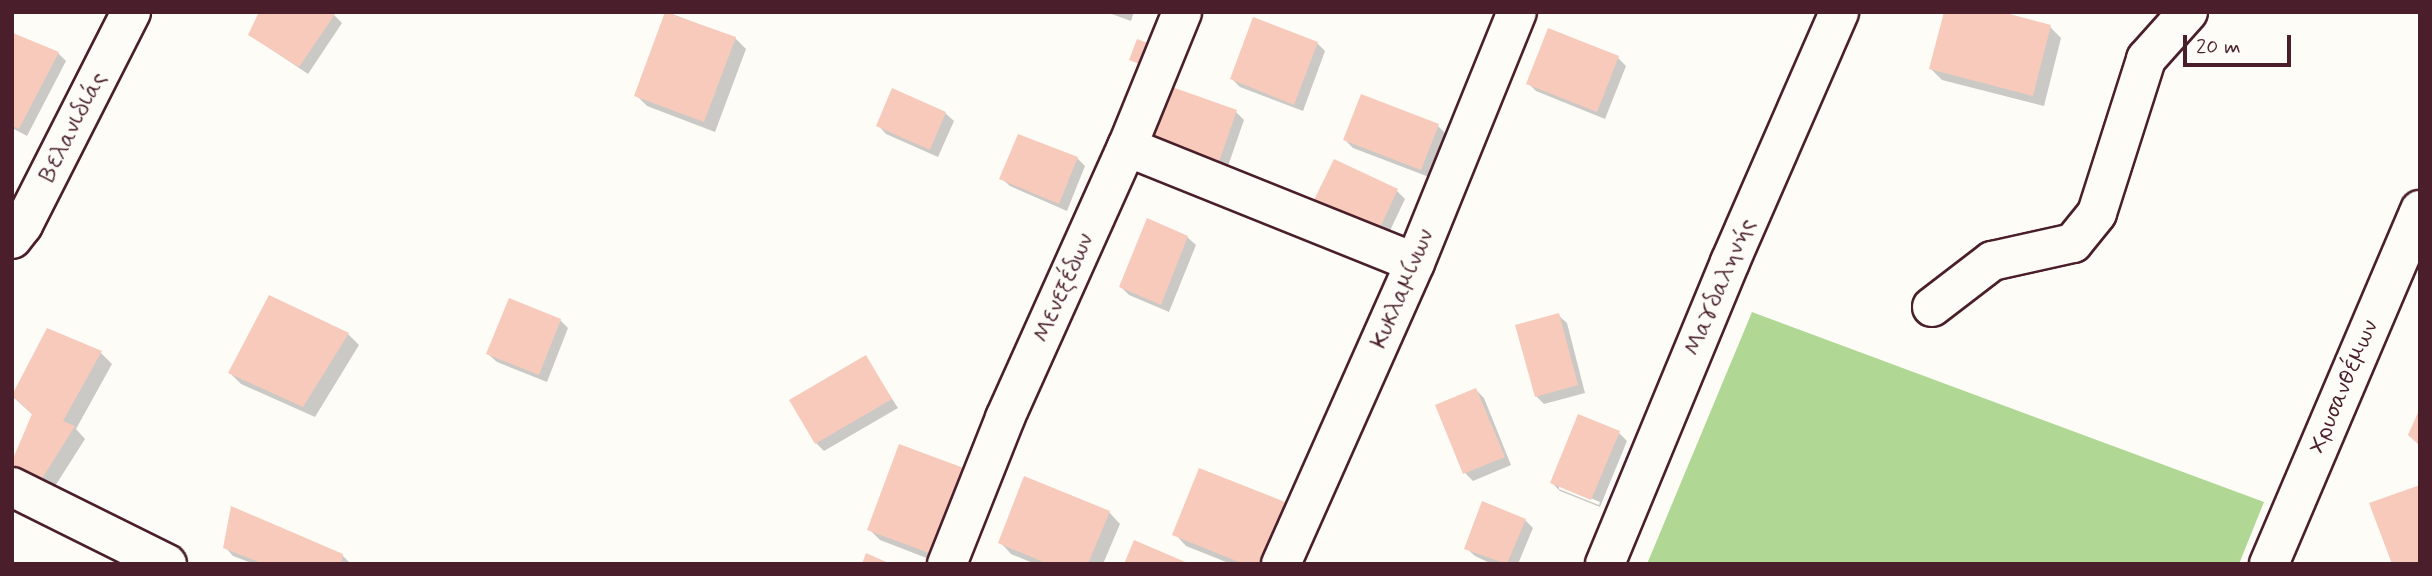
<!DOCTYPE html>
<html>
<head>
<meta charset="utf-8">
<style>
  body { margin:0 }
  #map { position:relative; width:2432px; height:576px; overflow:hidden; background:#fdfcf7; font-family:Mynerve,sans-serif }
  div>[style] { position:absolute }
  [style*='--x'] { left:calc(var(--x)*1px); top:calc(var(--y)*1px); width:calc(var(--w)*1px); rotate:calc(var(--a)*1deg) }
  .green>* { inset:0; background:#b0d894 }
  .shadow>* { inset:0; background:#0003 }
  .building>* { inset:0; background:#f8cabc }
  .roads { filter:drop-shadow(2px 0 #4a1f2b) drop-shadow(-2px 0 #4a1f2b) drop-shadow(0 2px #4a1f2b) drop-shadow(0 -2px #4a1f2b) }
  .minor>* { height:38px; margin:-19px; padding:0 19px; transform-origin:19px; border-radius:19px; background:#fdfcf7 }
  span { translate:-50% -50%; white-space:nowrap; text-align:center; line-height:1.15; -webkit-text-stroke:5px #fdfcf7; paint-order:stroke }
  .street-label { font-size:24px; color:#4a1f2b }
  .frame { position:absolute; inset:0; border:14px solid #4a1f2b; pointer-events:none }
  .scale { position:absolute; left:2183px; top:35px; width:108px; height:32px; box-sizing:border-box; border:4px solid #4a1f2b; border-top:0; padding-left:9px; font-size:21px; line-height:24px; white-space:nowrap; color:#4a1f2b; -webkit-text-stroke:5px #fdfcf7; paint-order:stroke }
</style>
</head>
<body>
<div id="map">
  <div class="green">
    <i style="clip-path:polygon(1752px 312px,2264px 502px,2239px 564px,1647px 564px)"></i>
  </div>
  <div class="shadow">
    <i style="clip-path:polygon(667px 12px,735px 38px,746px 49px,715px 132px,647px 106px,636px 95px)"></i>
    <i style="clip-path:polygon(1106px 12px,1134px 12px,1131px 21px)"></i>
    <i style="clip-path:polygon(334px 15px,342px 23px,308px 74px,250px 35px)"></i>
    <i style="clip-path:polygon(2050px 27px,2061px 38px,2044px 106px,1942px 80px,1931px 69px)"></i>
    <i style="clip-path:polygon(14px 35px,58px 53px,66px 61px,27px 136px,12px 128px)"></i>
    <i style="clip-path:polygon(1317px 43px,1325px 51px,1303px 111px,1240px 87px,1232px 79px)"></i>
    <i style="clip-path:polygon(1618px 58px,1626px 66px,1605px 119px,1536px 91px,1528px 83px)"></i>
    <i style="clip-path:polygon(1236px 112px,1244px 120px,1227px 169px,1164px 146px)"></i>
    <i style="clip-path:polygon(945px 113px,954px 121px,938px 157px,886px 134px,878px 125px)"></i>
    <i style="clip-path:polygon(1438px 126px,1446px 134px,1429px 177px,1353px 148px,1345px 140px)"></i>
    <i style="clip-path:polygon(1077px 158px,1085px 166px,1067px 211px,1010px 186px,1001px 178px)"></i>
    <i style="clip-path:polygon(1397px 191px,1405px 199px,1387px 237px,1324px 207px,1316px 199px)"></i>
    <i style="clip-path:polygon(1187px 237px,1196px 245px,1169px 312px,1129px 295px,1121px 287px)"></i>
    <i style="clip-path:polygon(1558px 315px,1567px 323px,1585px 393px,1544px 404px,1536px 396px)"></i>
    <i style="clip-path:polygon(560px 320px,568px 328px,547px 382px,497px 362px,488px 354px)"></i>
    <i style="clip-path:polygon(48px 331px,101px 353px,112px 364px,76px 429px,85px 439px,50px 494px,23px 477px,34px 416px,13px 397px)"></i>
    <i style="clip-path:polygon(348px 334px,359px 345px,315px 417px,241px 384px,230px 373px)"></i>
    <i style="clip-path:polygon(865px 357px,898px 408px,824px 451px,816px 443px)"></i>
    <i style="clip-path:polygon(1476px 390px,1484px 398px,1511px 465px,1473px 481px,1465px 473px)"></i>
    <i style="clip-path:polygon(evenodd,1619px 433px,1627px 441px,1600px 507px,1560px 491px,1552px 483px,1619px 433px,1559px 485px,1600px 502px,1599px 505px,1559px 489px,1559px 485px)"></i>
    <i style="clip-path:polygon(968px 472px,942px 564px,880px 540px,869px 529px)"></i>
    <i style="clip-path:polygon(1284px 504px,1295px 515px,1275px 564px,1231px 564px,1186px 546px,1175px 534px)"></i>
    <i style="clip-path:polygon(1109px 512px,1120px 524px,1103px 564px,1035px 564px,1011px 554px,1000px 542px)"></i>
    <i style="clip-path:polygon(1525px 520px,1533px 528px,1518px 564px,1492px 564px,1475px 556px,1466px 548px)"></i>
    <i style="clip-path:polygon(225px 547px,342px 555px,351px 564px,254px 564px,233px 556px)"></i>
  </div>
  <div class="building">
    <i style="clip-path:polygon(259px 12px,333px 12px,335px 14px,299px 67px,248px 35px)"></i>
    <i style="clip-path:polygon(665px 12px,736px 37px,704px 122px,634px 96px)"></i>
    <i style="clip-path:polygon(1944px 12px,2002px 12px,2051px 25px,2033px 96px,1929px 69px)"></i>
    <i style="clip-path:polygon(1253px 17px,1318px 42px,1294px 105px,1230px 79px)"></i>
    <i style="clip-path:polygon(1548px 28px,1619px 56px,1597px 112px,1526px 84px)"></i>
    <i style="clip-path:polygon(13px 33px,59px 52px,19px 129px,12px 126px)"></i>
    <i style="clip-path:polygon(1137px 39px,1153px 45px,1145px 66px,1129px 60px)"></i>
    <i style="clip-path:polygon(1172px 87px,1237px 110px,1219px 162px,1153px 138px)"></i>
    <i style="clip-path:polygon(892px 88px,946px 112px,930px 150px,876px 126px)"></i>
    <i style="clip-path:polygon(1361px 94px,1439px 124px,1421px 170px,1343px 140px)"></i>
    <i style="clip-path:polygon(1018px 134px,1078px 157px,1059px 204px,999px 179px)"></i>
    <i style="clip-path:polygon(1334px 159px,1398px 189px,1379px 230px,1314px 200px)"></i>
    <i style="clip-path:polygon(1147px 218px,1188px 236px,1161px 305px,1119px 287px)"></i>
    <i style="clip-path:polygon(269px 295px,349px 333px,303px 407px,228px 373px)"></i>
    <i style="clip-path:polygon(509px 298px,561px 319px,539px 375px,486px 354px)"></i>
    <i style="clip-path:polygon(1559px 313px,1578px 385px,1535px 397px,1515px 325px)"></i>
    <i style="clip-path:polygon(47px 328px,102px 351px,63px 421px,75px 426px,38px 485px,12px 468px,12px 461px,32px 414px,12px 395px)"></i>
    <i style="clip-path:polygon(866px 355px,892px 399px,815px 444px,789px 400px)"></i>
    <i style="clip-path:polygon(1476px 388px,1505px 457px,1463px 474px,1435px 405px)"></i>
    <i style="clip-path:polygon(2420px 408px,2420px 446px,2408px 435px)"></i>
    <i style="clip-path:polygon(1578px 414px,1620px 431px,1591px 500px,1550px 483px)"></i>
    <i style="clip-path:polygon(899px 444px,969px 470px,937px 556px,867px 530px)"></i>
    <i style="clip-path:polygon(1199px 468px,1285px 502px,1260px 564px,1244px 564px,1172px 535px)"></i>
    <i style="clip-path:polygon(1024px 476px,1110px 511px,1088px 564px,1048px 564px,998px 543px)"></i>
    <i style="clip-path:polygon(2420px 485px,2420px 564px,2392px 564px,2369px 503px)"></i>
    <i style="clip-path:polygon(1482px 501px,1526px 519px,1507px 564px,1464px 549px)"></i>
    <i style="clip-path:polygon(231px 506px,343px 554px,341px 564px,264px 564px,223px 548px)"></i>
    <i style="clip-path:polygon(1134px 540px,1190px 564px,1124px 564px)"></i>
    <i style="clip-path:polygon(866px 553px,891px 564px,862px 564px)"></i>
  </div>
  <div class="roads">
    <div class="minor">
      <i style="--x:1127;--y:147;--w:310;--a:21.9"></i>
      <i style="--x:12;--y:239;--w:18;--a:-52"></i>
      <i style="--x:23;--y:225;--w:239;--a:-63.1"></i>
      <i style="--x:1932;--y:307;--w:76;--a:-37.5"></i>
      <i style="--x:1992;--y:261;--w:83;--a:-12.5"></i>
      <i style="--x:2073;--y:243;--w:38;--a:-51"></i>
      <i style="--x:2097;--y:213;--w:162;--a:-72.3"></i>
      <i style="--x:2146;--y:59;--w:63;--a:-48.2"></i>
      <i style="--x:12;--y:487;--w:173;--a:26.4"></i>
      <i style="--x:947;--y:564;--w:157;--a:-68.3"></i>
      <i style="--x:1005;--y:418;--w:297;--a:-65.8"></i>
      <i style="--x:1127;--y:147;--w:146;--a:-67.8"></i>
      <i style="--x:1281;--y:564;--w:329;--a:-66"></i>
      <i style="--x:1415;--y:263;--w:271;--a:-67.9"></i>
      <i style="--x:1605;--y:564;--w:327;--a:-67.5"></i>
      <i style="--x:1730;--y:262;--w:273;--a:-66.4"></i>
      <i style="--x:2269;--y:564;--w:385;--a:-66.9"></i>
    </div>
  </div>
  <div class="street-label">
    <span style="left:73px;top:127px;rotate:-63deg">Βελανιδιάς</span>
    <span style="left:1720px;top:287px;rotate:-67deg">Μαγδαληνής</span>
    <span style="left:1064px;top:288px;rotate:-66deg">Μενεξέδων</span>
    <span style="left:1403px;top:289px;rotate:-67deg">Κυκλαμίνων</span>
    <span style="left:2344px;top:387px;rotate:-67deg">Χρυσανθέμων</span>
  </div>
  <div class="frame"></div>
  <div class="scale">20 m</div>
</div>
</body>
</html>
